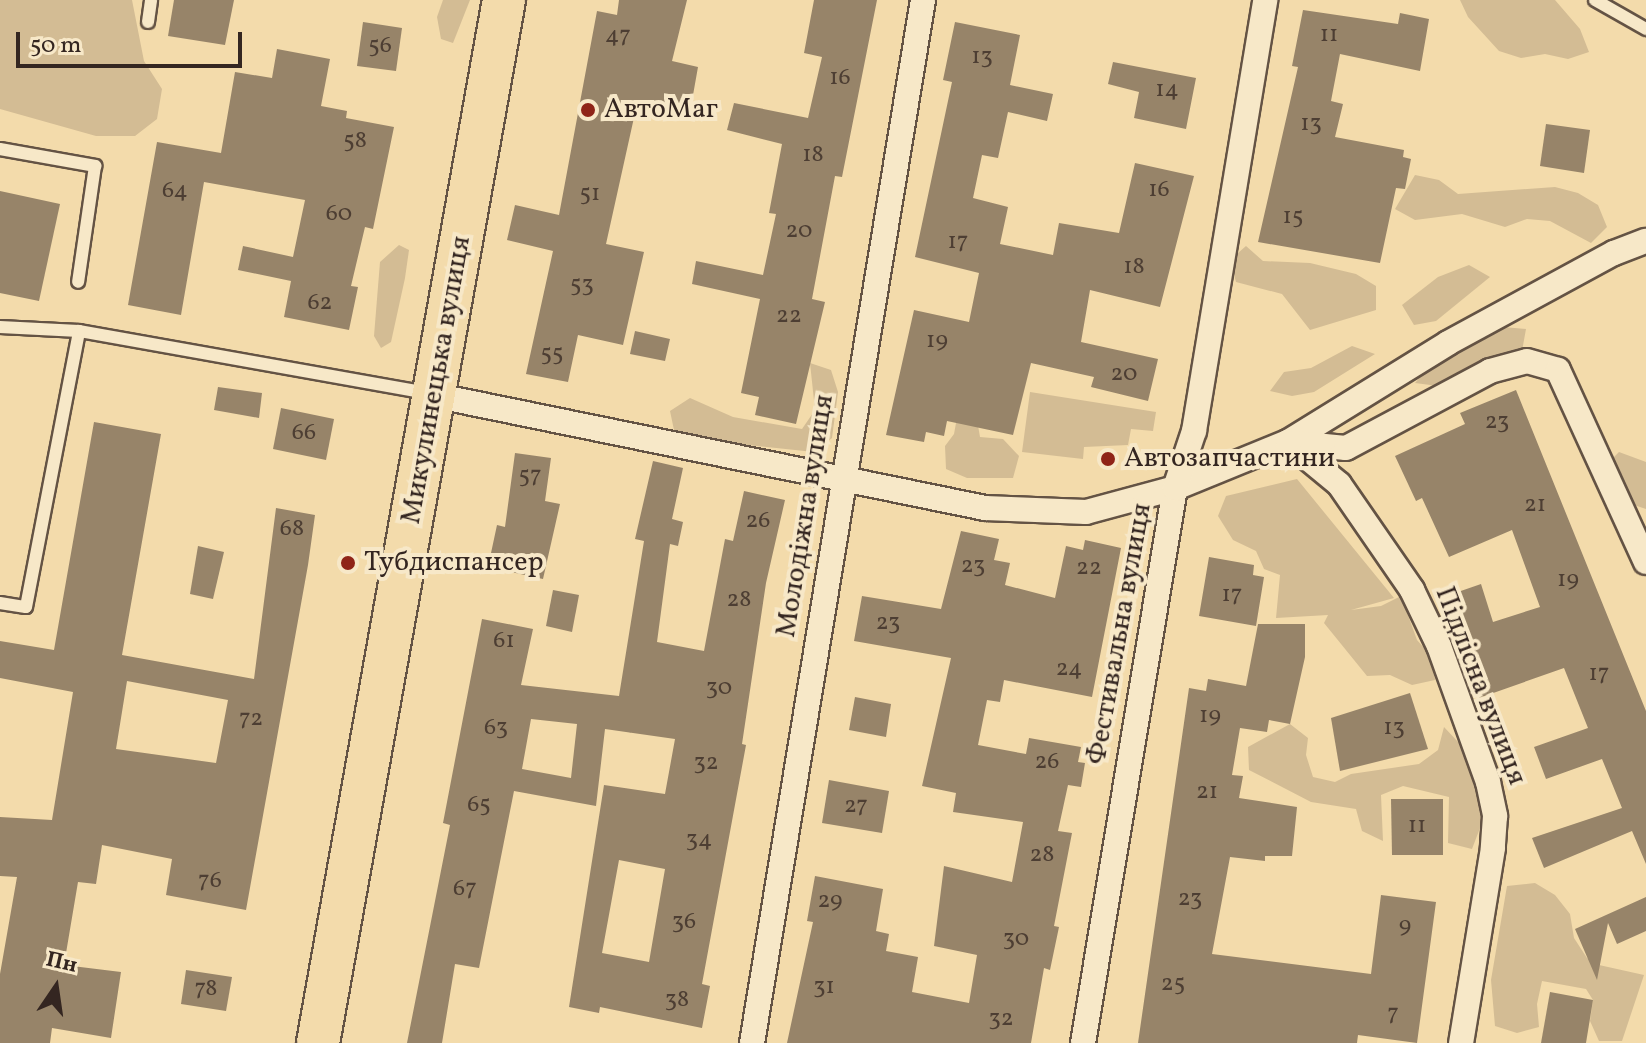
<!DOCTYPE html>
<html>
<head>
<meta charset="utf-8">
<style>
  body { margin:0 }
  #map { position:relative; width:1646px; height:1043px; overflow:hidden; background:#f3dbab; font-family:Vollkorn,serif }
  div>[style] { position:absolute }
  [style*='--x'] { left:calc(var(--x)*1px); top:calc(var(--y)*1px); width:calc(var(--w)*1px); rotate:calc(var(--a)*1deg) }
  .green>* { inset:0; background:#d3bc94 }
  .building>* { inset:0; background:#978469 }
  .roads { filter:drop-shadow(2px 0 #645344) drop-shadow(-2px 0 #645344) drop-shadow(0 2px #645344) drop-shadow(0 -2px #645344) }
  .service>* { height:12px; margin:-6px; padding:0 6px; transform-origin:6px; border-radius:6px; background:#f7e8c8 }
  .minor>* { height:24px; margin:-12px; padding:0 12px; transform-origin:12px; border-radius:12px; background:#f7e8c8 }
  .trunk>* { height:42px; margin:-21px; padding:0 21px; transform-origin:21px; border-radius:21px; background:#f3dbab }
  .dots>* { width:22px; height:22px; translate:-50% -50%; box-sizing:border-box; border:4px solid #f7e8c8; border-radius:50% }
  span { translate:-50% -50%; white-space:nowrap; text-align:center; line-height:1.15; -webkit-text-stroke:8px #f7e8c8; paint-order:stroke }
  .number-label { font-size:24px; color:#4d3e33 }
  .number-label span { -webkit-text-stroke-width:0 }
  .poi-label { font-size:28px; color:#342621 }
  .left { translate:0 -50%; text-align:left }
  .street-label { font-size:28px; color:#342621 }
  .north { position:absolute; left:16px; top:947px; width:80px; height:80px; -webkit-text-stroke:6px #f7e8c8; paint-order:stroke; rotate:13deg; font-size:22px; font-weight:700; line-height:32px; text-align:center; color:#342621 }
  .north::after { content:''; display:block; margin:auto; width:28px; height:36px; background:#342621; clip-path:polygon(50% 0,100% 100%,50% 72%,0 100%) }
  .scale { position:absolute; left:16px; top:32px; width:226px; height:36px; box-sizing:border-box; border:4px solid #342621; border-top:0; padding-left:10px; font-size:24px; line-height:28px; white-space:nowrap; color:#342621; -webkit-text-stroke:6px #f7e8c8; paint-order:stroke }
</style>
</head>
<body>
<div id="map">
  <div class="green">
    <i style="clip-path:polygon(0 0,132px 0,144px 61px,162px 89px,157px 119px,135px 136px,96px 136px,0 109px)"></i>
    <i style="clip-path:polygon(443px 0,470px 0,453px 43px,441px 39px,437px 17px)"></i>
    <i style="clip-path:polygon(1460px 0,1555px 0,1580px 29px,1589px 52px,1568px 59px,1545px 54px,1521px 58px,1499px 51px,1468px 17px)"></i>
    <i style="clip-path:polygon(1415px 175px,1439px 180px,1458px 194px,1555px 187px,1578px 193px,1598px 205px,1607px 227px,1591px 243px,1550px 221px,1527px 219px,1505px 227px,1462px 214px,1415px 220px,1395px 209px)"></i>
    <i style="clip-path:polygon(399px 245px,409px 250px,405px 278px,391px 342px,381px 348px,374px 336px,380px 262px)"></i>
    <i style="clip-path:polygon(1246px 246px,1263px 261px,1310px 263px,1356px 274px,1376px 286px,1376px 310px,1310px 330px,1282px 294px,1236px 282px,1230px 260px)"></i>
    <i style="clip-path:polygon(1469px 265px,1490px 277px,1436px 321px,1414px 325px,1402px 305px,1438px 277px)"></i>
    <i style="clip-path:polygon(1503px 327px,1526px 329px,1522px 351px,1478px 363px,1438px 386px,1415px 383px,1439px 355px)"></i>
    <i style="clip-path:polygon(1352px 346px,1375px 354px,1314px 392px,1292px 396px,1270px 391px,1284px 372px,1311px 368px)"></i>
    <i style="clip-path:polygon(810px 363px,831px 370px,838px 392px,832px 438px,814px 452px,720px 442px,674px 430px,670px 411px,690px 398px,733px 417px,802px 429px,815px 410px)"></i>
    <i style="clip-path:polygon(1030px 392px,1156px 412px,1153px 431px,1131px 429px,1128px 445px,1084px 447px,1083px 459px,1022px 452px)"></i>
    <i style="clip-path:polygon(958px 412px,976px 414px,980px 437px,1003px 439px,1019px 456px,1013px 478px,967px 478px,946px 469px,945px 446px,954px 434px)"></i>
    <i style="clip-path:polygon(1619px 452px,1646px 462px,1646px 509px,1628px 503px,1610px 461px)"></i>
    <i style="clip-path:polygon(1297px 479px,1394px 598px,1351px 610px,1381px 606px,1401px 596px,1417px 640px,1433px 658px,1435px 680px,1412px 685px,1390px 675px,1367px 676px,1324px 623px,1328px 615px,1276px 618px,1280px 575px,1264px 569px,1256px 551px,1233px 540px,1218px 516px,1226px 496px)"></i>
    <i style="clip-path:polygon(1290px 724px,1308px 738px,1306px 755px,1313px 777px,1335px 782px,1351px 774px,1419px 764px,1438px 750px,1444px 727px,1460px 744px,1488px 807px,1472px 849px,1448px 843px,1449px 797px,1403px 786px,1381px 795px,1383px 841px,1362px 831px,1356px 809px,1311px 802px,1249px 770px,1248px 747px)"></i>
    <i style="clip-path:polygon(1535px 883px,1555px 895px,1570px 914px,1574px 938px,1587px 958px,1599px 965px,1644px 975px,1622px 1041px,1599px 1041px,1590px 1021px,1593px 1000px,1586px 989px,1542px 981px,1537px 1004px,1539px 1027px,1517px 1033px,1495px 1026px,1491px 980px,1507px 886px)"></i>
  </div>
  <div class="building">
    <i style="clip-path:polygon(174px 0,234px 0,225px 45px,168px 36px)"></i>
    <i style="clip-path:polygon(619px 0,687px 0,672px 61px,698px 67px,690px 112px,637px 104px,606px 244px,644px 252px,623px 345px,578px 335px,568px 382px,526px 374px,553px 251px,507px 240px,515px 205px,559px 215px,597px 11px,617px 15px)"></i>
    <i style="clip-path:polygon(814px 0,877px 0,842px 177px,835px 176px,812px 299px,825px 302px,796px 424px,755px 415px,759px 397px,741px 393px,760px 299px,692px 284px,696px 261px,763px 275px,776px 214px,769px 213px,782px 144px,727px 130px,734px 103px,808px 118px,822px 57px,804px 53px)"></i>
    <i style="clip-path:polygon(1303px 10px,1398px 24px,1400px 13px,1429px 19px,1420px 71px,1340px 54px,1331px 101px,1343px 104px,1335px 137px,1404px 150px,1403px 157px,1411px 159px,1405px 189px,1396px 188px,1380px 263px,1258px 242px,1298px 67px,1292px 66px)"></i>
    <i style="clip-path:polygon(363px 22px,402px 28px,396px 71px,357px 66px)"></i>
    <i style="clip-path:polygon(955px 22px,1020px 35px,1010px 85px,1053px 94px,1047px 121px,1008px 112px,998px 158px,982px 155px,973px 198px,1008px 207px,1000px 244px,1053px 255px,1059px 223px,1119px 233px,1135px 163px,1194px 176px,1160px 307px,1090px 290px,1081px 342px,1158px 359px,1148px 401px,1091px 387px,1094px 377px,1031px 363px,1013px 435px,947px 421px,944px 436px,926px 432px,924px 442px,886px 435px,914px 310px,969px 322px,979px 273px,915px 257px,952px 82px,943px 80px)"></i>
    <i style="clip-path:polygon(277px 49px,330px 59px,321px 106px,347px 111px,346px 118px,394px 127px,373px 229px,365px 227px,351px 286px,358px 287px,349px 330px,284px 317px,291px 281px,238px 270px,243px 246px,293px 257px,305px 200px,204px 182px,181px 315px,128px 305px,157px 142px,221px 153px,235px 72px,272px 78px)"></i>
    <i style="clip-path:polygon(1113px 62px,1196px 78px,1186px 129px,1134px 118px,1139px 92px,1108px 84px)"></i>
    <i style="clip-path:polygon(1546px 124px,1590px 130px,1584px 173px,1540px 166px)"></i>
    <i style="clip-path:polygon(0 191px,60px 204px,39px 301px,0 293px)"></i>
    <i style="clip-path:polygon(635px 331px,670px 339px,665px 361px,630px 354px)"></i>
    <i style="clip-path:polygon(218px 387px,262px 393px,259px 418px,214px 410px)"></i>
    <i style="clip-path:polygon(1516px 390px,1646px 711px,1646px 864px,1632px 831px,1544px 868px,1532px 838px,1622px 808px,1602px 759px,1546px 779px,1534px 747px,1588px 728px,1564px 668px,1479px 698px,1469px 670px,1479px 666px,1455px 593px,1481px 584px,1493px 622px,1540px 607px,1512px 530px,1449px 557px,1422px 498px,1416px 501px,1395px 456px,1465px 424px,1460px 413px)"></i>
    <i style="clip-path:polygon(281px 408px,334px 419px,326px 460px,273px 449px)"></i>
    <i style="clip-path:polygon(evenodd,94px 422px,161px 434px,122px 655px,254px 679px,276px 508px,315px 515px,308px 565px,246px 910px,166px 895px,172px 859px,102px 845px,96px 884px,78px 882px,64px 965px,121px 972px,111px 1038px,52px 1028px,50px 1043px,0 1043px,0 974px,17px 877px,0 876px,0 817px,52px 820px,73px 692px,0 678px,0 641px,54px 650px,94px 422px,127px 681px,228px 700px,216px 763px,116px 749px,127px 681px)"></i>
    <i style="clip-path:polygon(515px 453px,551px 458px,545px 501px,560px 504px,543px 579px,488px 567px,497px 525px,505px 527px)"></i>
    <i style="clip-path:polygon(evenodd,653px 461px,683px 468px,672px 519px,683px 522px,678px 546px,670px 544px,657px 642px,704px 651px,725px 539px,733px 541px,744px 491px,785px 500px,766px 583px,742px 744px,746px 745px,702px 984px,710px 986px,702px 1028px,600px 1007px,599px 1013px,569px 1007px,604px 785px,665px 794px,675px 739px,605px 729px,596px 806px,514px 791px,479px 968px,455px 964px,442px 1043px,407px 1043px,450px 825px,443px 823px,482px 619px,533px 629px,521px 685px,619px 696px,644px 541px,635px 539px,653px 461px,531px 719px,577px 724px,571px 778px,522px 769px,531px 719px,653px 461px,619px 860px,665px 869px,649px 962px,602px 953px,619px 860px)"></i>
    <i style="clip-path:polygon(961px 531px,999px 539px,994px 560px,1010px 563px,1005px 585px,1055px 598px,1066px 546px,1083px 550px,1085px 540px,1121px 548px,1092px 697px,1004px 680px,1000px 702px,987px 700px,978px 745px,1026px 754px,1029px 738px,1081px 747px,1078px 762px,1085px 763px,1081px 787px,1068px 785px,1058px 831px,1072px 833px,1054px 926px,1059px 927px,1050px 970px,1044px 968px,1031px 1043px,787px 1043px,813px 922px,807px 921px,815px 876px,883px 889px,876px 931px,889px 934px,886px 951px,918px 957px,912px 992px,969px 1003px,977px 955px,934px 946px,944px 866px,1012px 882px,1023px 822px,953px 812px,956px 793px,922px 786px,951px 658px,854px 641px,862px 596px,941px 609px)"></i>
    <i style="clip-path:polygon(198px 546px,224px 552px,213px 599px,190px 594px)"></i>
    <i style="clip-path:polygon(1209px 557px,1254px 565px,1253px 575px,1264px 577px,1256px 626px,1199px 616px)"></i>
    <i style="clip-path:polygon(553px 590px,579px 595px,572px 632px,546px 626px)"></i>
    <i style="clip-path:polygon(1258px 624px,1305px 624px,1305px 657px,1290px 724px,1269px 720px,1267px 732px,1240px 728px,1232px 775px,1243px 776px,1239px 798px,1297px 807px,1292px 856px,1265px 856px,1265px 861px,1230px 857px,1212px 954px,1371px 974px,1381px 895px,1436px 902px,1417px 1043px,1358px 1035px,1357px 1043px,1138px 1043px,1189px 688px,1206px 691px,1208px 679px,1246px 686px)"></i>
    <i style="clip-path:polygon(1410px 693px,1428px 749px,1340px 771px,1331px 718px)"></i>
    <i style="clip-path:polygon(855px 697px,891px 704px,886px 737px,849px 730px)"></i>
    <i style="clip-path:polygon(829px 780px,889px 791px,882px 833px,822px 823px)"></i>
    <i style="clip-path:polygon(1391px 799px,1443px 799px,1443px 855px,1392px 855px)"></i>
    <i style="clip-path:polygon(1646px 897px,1646px 931px,1617px 944px,1608px 923px,1597px 980px,1575px 929px)"></i>
    <i style="clip-path:polygon(186px 970px,232px 977px,226px 1011px,181px 1004px)"></i>
    <i style="clip-path:polygon(1550px 992px,1593px 1000px,1586px 1043px,1541px 1043px)"></i>
  </div>
  <div class="roads">
    <div class="service">
      <i style="--x:1595;--y:0;--w:59;--a:29.6"></i>
      <i style="--x:148;--y:22;--w:22;--a:-82"></i>
      <i style="--x:0;--y:149;--w:97;--a:10.1"></i>
      <i style="--x:95;--y:166;--w:117;--a:98.3"></i>
      <i style="--x:0;--y:327;--w:79;--a:2.9"></i>
      <i style="--x:79;--y:331;--w:352;--a:10.1"></i>
      <i style="--x:0;--y:603;--w:26;--a:9"></i>
      <i style="--x:26;--y:607;--w:281;--a:-79.1"></i>
    </div>
    <div class="minor">
      <i style="--x:433;--y:395;--w:563;--a:11.57"></i>
      <i style="--x:985;--y:508;--w:101;--a:2.3"></i>
      <i style="--x:1086;--y:512;--w:92;--a:-15.1"></i>
      <i style="--x:1175;--y:488;--w:122;--a:-22.2"></i>
      <i style="--x:1288;--y:442;--w:188;--a:-31.7"></i>
      <i style="--x:1448;--y:343;--w:189;--a:-28.5"></i>
      <i style="--x:1614;--y:253;--w:34;--a:-21"></i>
      <i style="--x:1288;--y:442;--w:66;--a:39.5"></i>
      <i style="--x:1339;--y:484;--w:129;--a:55.4"></i>
      <i style="--x:1412;--y:590;--w:62;--a:64.3"></i>
      <i style="--x:1439;--y:646;--w:145;--a:70.2"></i>
      <i style="--x:1488;--y:782;--w:35;--a:78"></i>
      <i style="--x:1495;--y:816;--w:32;--a:94"></i>
      <i style="--x:1493;--y:848;--w:198;--a:99.3"></i>
      <i style="--x:1294;--y:443;--w:52;--a:5.5"></i>
      <i style="--x:1346;--y:448;--w:163;--a:-28.1"></i>
      <i style="--x:1490;--y:371;--w:38;--a:-15"></i>
      <i style="--x:1527;--y:361;--w:32;--a:16"></i>
      <i style="--x:1558;--y:370;--w:211;--a:65.4"></i>
      <i style="--x:752;--y:1043;--w:1057;--a:-80.69"></i>
      <i style="--x:1083;--y:1043;--w:563;--a:-80.59"></i>
      <i style="--x:1175;--y:488;--w:60;--a:-71.6"></i>
      <i style="--x:1194;--y:431;--w:437;--a:-80.6"></i>
    </div>
    <div class="trunk">
      <i style="--x:318;--y:1043;--w:1059;--a:-79.89"></i>
    </div>
  </div>
  <div class="dots">
    <i style="left:588px;top:110px;background:#8f2418"></i>
    <i style="left:1108px;top:459px;background:#8f2418"></i>
    <i style="left:348px;top:563px;background:#8f2418"></i>
  </div>
  <div class="number-label">
    <span style="left:1329px;top:36px">11</span>
    <span style="left:618px;top:37px">47</span>
    <span style="left:380px;top:47px">56</span>
    <span style="left:982px;top:58px">13</span>
    <span style="left:840px;top:79px">16</span>
    <span style="left:1167px;top:91px">14</span>
    <span style="left:1311px;top:125px">13</span>
    <span style="left:355px;top:142px">58</span>
    <span style="left:813px;top:156px">18</span>
    <span style="left:1159px;top:191px">16</span>
    <span style="left:175px;top:192px">64</span>
    <span style="left:590px;top:195px">51</span>
    <span style="left:339px;top:215px">60</span>
    <span style="left:1293px;top:218px">15</span>
    <span style="left:799px;top:232px">20</span>
    <span style="left:958px;top:243px">17</span>
    <span style="left:1134px;top:268px">18</span>
    <span style="left:582px;top:286px">53</span>
    <span style="left:320px;top:304px">62</span>
    <span style="left:789px;top:317px">22</span>
    <span style="left:937px;top:342px">19</span>
    <span style="left:552px;top:355px">55</span>
    <span style="left:1124px;top:375px">20</span>
    <span style="left:1497px;top:423px">23</span>
    <span style="left:304px;top:434px">66</span>
    <span style="left:530px;top:477px">57</span>
    <span style="left:1535px;top:506px">21</span>
    <span style="left:758px;top:522px">26</span>
    <span style="left:292px;top:530px">68</span>
    <span style="left:973px;top:567px">23</span>
    <span style="left:1089px;top:569px">22</span>
    <span style="left:1568px;top:581px">19</span>
    <span style="left:1232px;top:596px">17</span>
    <span style="left:739px;top:601px">28</span>
    <span style="left:888px;top:624px">23</span>
    <span style="left:504px;top:642px">61</span>
    <span style="left:1069px;top:670px">24</span>
    <span style="left:1599px;top:675px">17</span>
    <span style="left:719px;top:689px">30</span>
    <span style="left:1210px;top:717px">19</span>
    <span style="left:251px;top:720px">72</span>
    <span style="left:496px;top:729px">63</span>
    <span style="left:1394px;top:729px">13</span>
    <span style="left:1047px;top:763px">26</span>
    <span style="left:706px;top:764px">32</span>
    <span style="left:1207px;top:793px">21</span>
    <span style="left:479px;top:806px">65</span>
    <span style="left:856px;top:807px">27</span>
    <span style="left:1417px;top:827px">11</span>
    <span style="left:699px;top:841px">34</span>
    <span style="left:1042px;top:856px">28</span>
    <span style="left:210px;top:882px">76</span>
    <span style="left:465px;top:890px">67</span>
    <span style="left:1190px;top:900px">23</span>
    <span style="left:830px;top:902px">29</span>
    <span style="left:684px;top:923px">36</span>
    <span style="left:1405px;top:927px">9</span>
    <span style="left:1016px;top:940px">30</span>
    <span style="left:1173px;top:985px">25</span>
    <span style="left:824px;top:988px">31</span>
    <span style="left:206px;top:990px">78</span>
    <span style="left:677px;top:1001px">38</span>
    <span style="left:1393px;top:1015px">7</span>
    <span style="left:1001px;top:1020px">32</span>
  </div>
  <div class="poi-label">
    <span class="left" style="left:604px;top:110px">АвтоМаг</span>
    <span class="left" style="left:1124px;top:459px">Автозапчастини</span>
    <span class="left" style="left:364px;top:563px">Тубдиспансер</span>
  </div>
  <div class="street-label">
    <span style="left:437px;top:380px;rotate:-80deg">Микулинецька вулиця</span>
    <span style="left:806px;top:516px;rotate:-81deg">Молодіжна вулиця</span>
    <span style="left:1120px;top:634px;rotate:-80deg">Фестивальна вулиця</span>
    <span style="left:1480px;top:686px;rotate:69deg">Підлісна вулиця</span>
  </div>
  <div class="north">Пн</div>
  <div class="scale">50 m</div>
</div>
</body>
</html>
